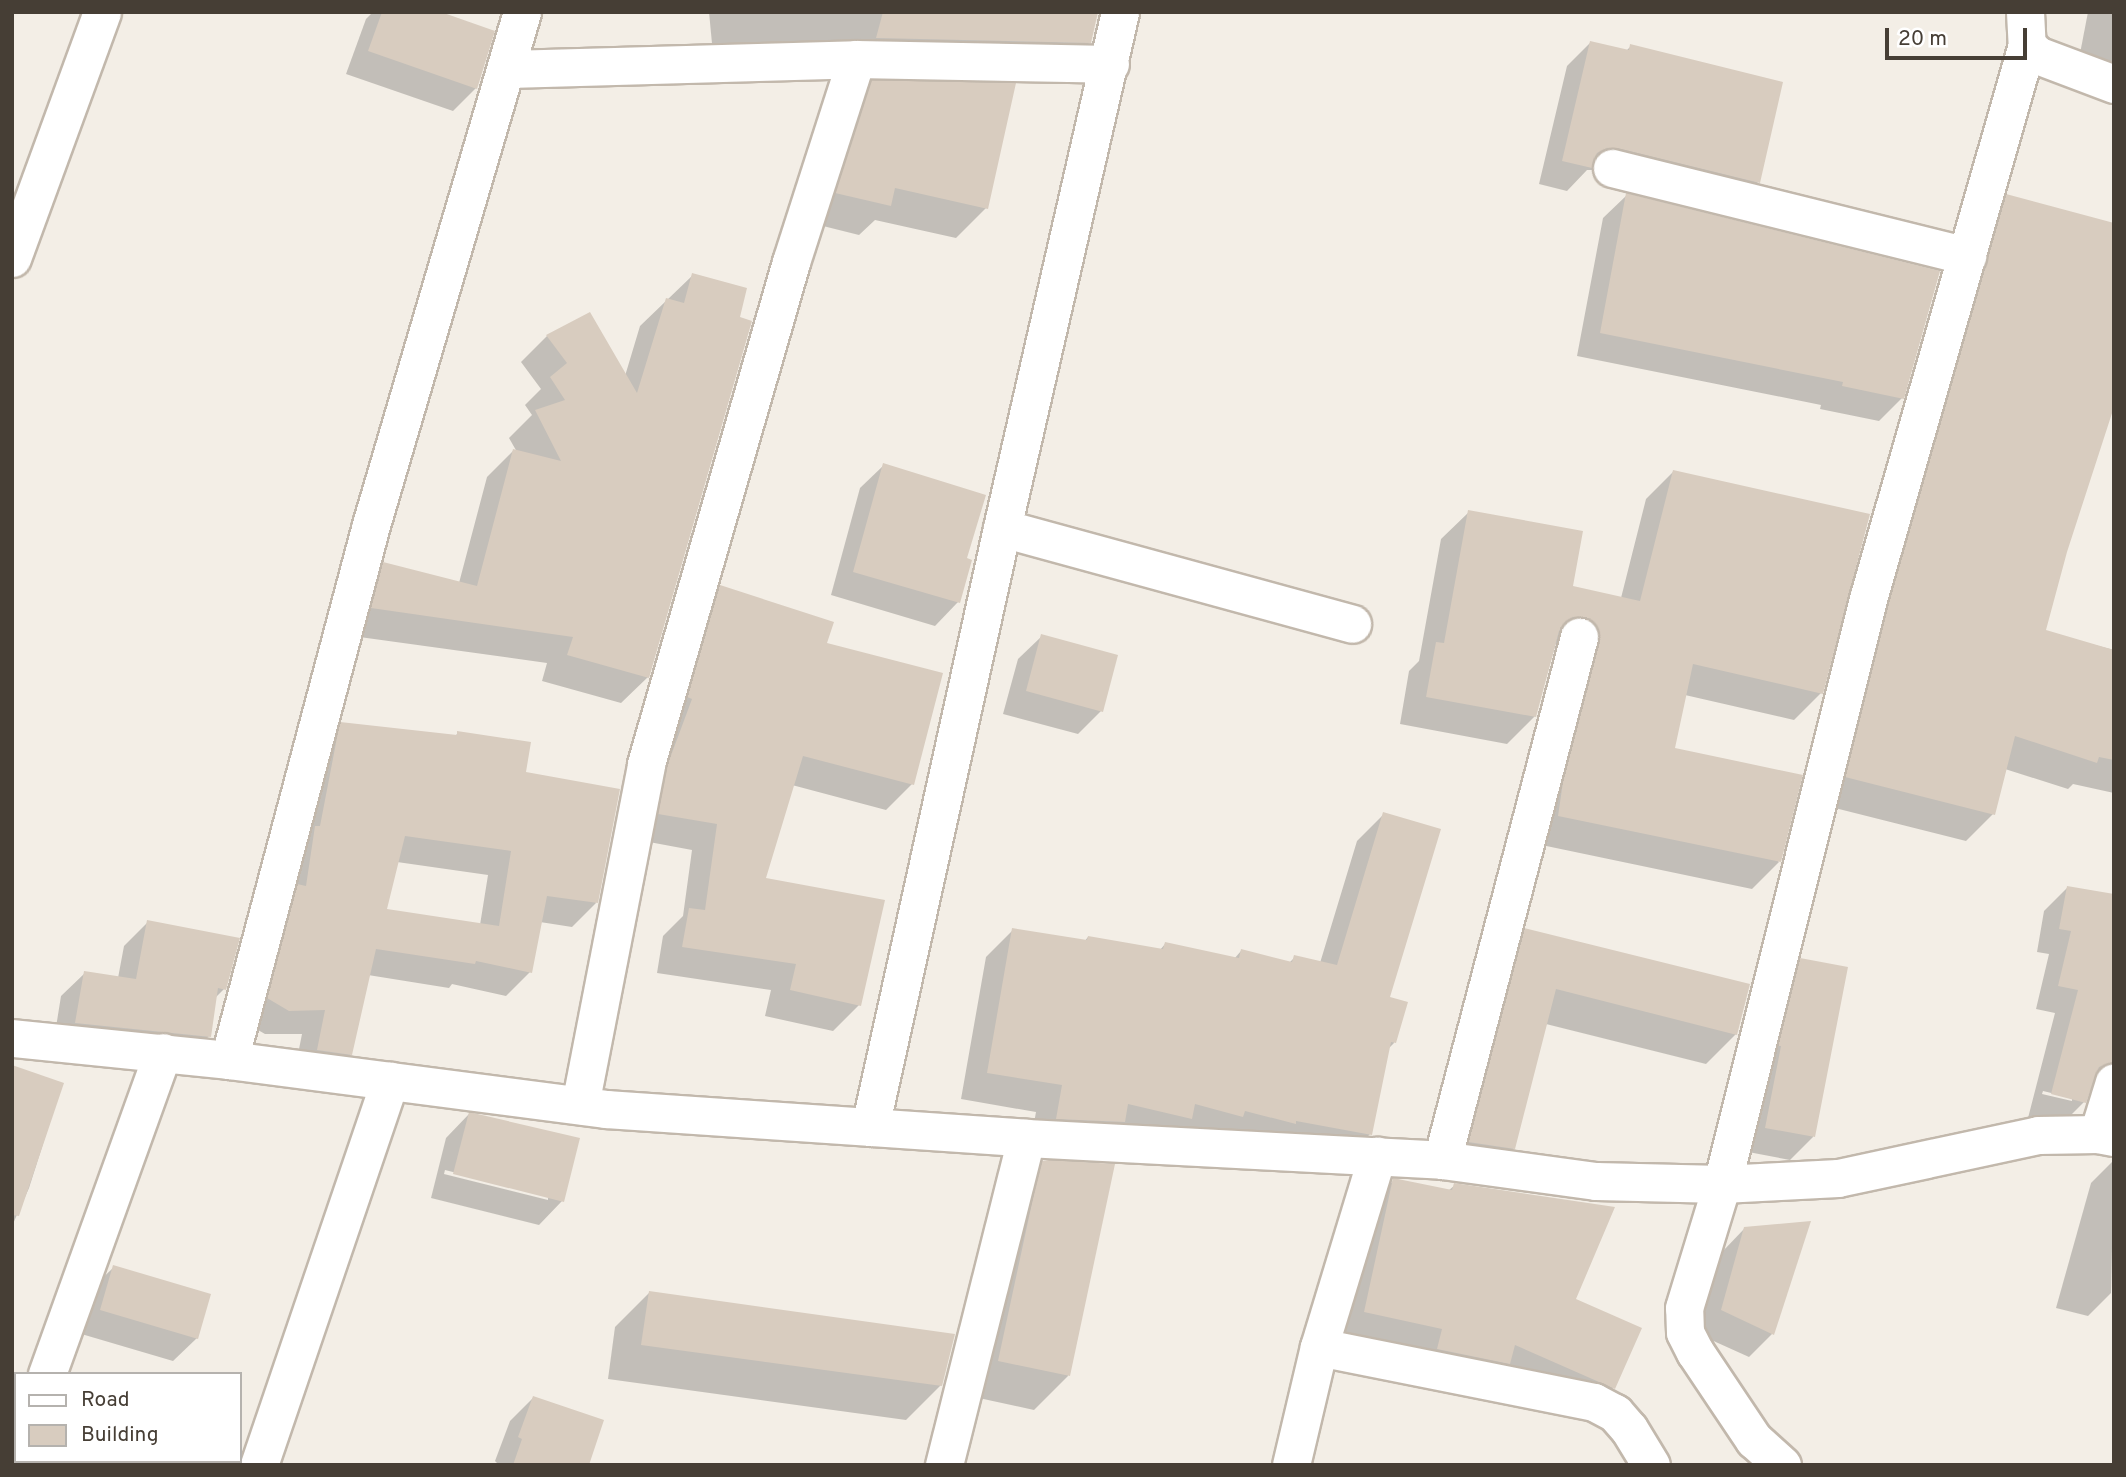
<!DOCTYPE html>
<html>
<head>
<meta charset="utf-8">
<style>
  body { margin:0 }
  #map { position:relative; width:2126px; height:1477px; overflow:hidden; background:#f3eee6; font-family:Overpass,sans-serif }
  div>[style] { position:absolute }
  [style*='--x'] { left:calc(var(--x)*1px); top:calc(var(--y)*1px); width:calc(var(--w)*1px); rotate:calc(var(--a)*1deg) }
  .shadow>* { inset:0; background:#0003 }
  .building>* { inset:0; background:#d8ccbf }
  .roads { filter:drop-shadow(2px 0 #c2b8ac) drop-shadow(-2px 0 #c2b8ac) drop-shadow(0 2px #c2b8ac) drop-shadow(0 -2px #c2b8ac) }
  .minor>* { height:37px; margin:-18.5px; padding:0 18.5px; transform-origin:18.5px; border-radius:18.5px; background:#fff }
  span { translate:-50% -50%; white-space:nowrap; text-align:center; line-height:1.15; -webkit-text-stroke:5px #fff; paint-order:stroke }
  .frame { position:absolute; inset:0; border:14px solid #463e35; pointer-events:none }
  .legend { position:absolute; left:14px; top:1372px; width:228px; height:91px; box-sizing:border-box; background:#fff; border:2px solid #b5b2ae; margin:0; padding:9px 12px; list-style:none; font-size:21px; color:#463e35 }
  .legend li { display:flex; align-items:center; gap:14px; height:35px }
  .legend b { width:35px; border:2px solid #b5b2ae }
  .scale { position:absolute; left:1885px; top:28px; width:142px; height:32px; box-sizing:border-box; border:4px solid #463e35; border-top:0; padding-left:9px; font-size:21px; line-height:24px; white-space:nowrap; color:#463e35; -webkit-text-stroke:5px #fff; paint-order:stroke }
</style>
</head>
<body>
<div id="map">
  <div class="shadow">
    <i style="clip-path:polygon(373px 12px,436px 12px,476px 88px,453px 111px,346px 74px,366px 19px)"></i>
    <i style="clip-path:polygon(709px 12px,1097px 12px,1090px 42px,1066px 65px,713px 54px)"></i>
    <i style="clip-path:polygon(2088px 12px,2114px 12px,2114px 70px,2078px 64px)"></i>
    <i style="clip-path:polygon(1590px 43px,1626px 51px,1631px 46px,1758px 182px,1735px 206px,1593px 170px,1587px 170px,1567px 191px,1539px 184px,1567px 66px)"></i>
    <i style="clip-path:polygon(872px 82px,986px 208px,956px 238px,875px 220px,859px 235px,807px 222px,842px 112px)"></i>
    <i style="clip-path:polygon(1627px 195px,1902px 398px,1879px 421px,1820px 409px,1821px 405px,1577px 356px,1603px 218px)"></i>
    <i style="clip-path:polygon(2007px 196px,2065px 552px,2044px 632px,2114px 650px,2114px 793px,2073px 784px,2068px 789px,2005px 769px,1993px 814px,1966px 841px,1819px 804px,1979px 223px)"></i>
    <i style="clip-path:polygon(693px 275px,648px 677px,621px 703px,542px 681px,547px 663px,345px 635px,357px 590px,383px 564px,459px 583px,487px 477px,513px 451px,517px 452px,509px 438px,532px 415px,525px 405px,541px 389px,521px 362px,547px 336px,589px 314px,625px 376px,640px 326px)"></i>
    <i style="clip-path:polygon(884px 465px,964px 559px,958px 602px,935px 626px,831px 595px,860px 488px)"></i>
    <i style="clip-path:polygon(1673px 472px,1821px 693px,1794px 720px,1685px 695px,1673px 749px,1779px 862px,1752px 889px,1532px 843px,1566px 649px,1556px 643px,1535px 716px,1507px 744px,1400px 724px,1409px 671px,1419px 661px,1441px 539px,1469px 512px,1571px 587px,1621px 598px,1646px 499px)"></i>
    <i style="clip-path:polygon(720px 587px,825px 644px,912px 784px,886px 810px,792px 785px,764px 879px,859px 1005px,833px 1031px,765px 1016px,771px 990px,657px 973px,663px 936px,683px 916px,692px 850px,633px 839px,694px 613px)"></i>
    <i style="clip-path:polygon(1042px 636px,1101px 711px,1078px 734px,1003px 714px,1018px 659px)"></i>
    <i style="clip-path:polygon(evenodd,341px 724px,455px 736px,458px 733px,524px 774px,596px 903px,572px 927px,540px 922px,530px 972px,506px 996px,452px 984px,449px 988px,368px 975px,351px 1054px,326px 1078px,294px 1074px,302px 1034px,265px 1034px,244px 1022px,317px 748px,341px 724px,397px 862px,488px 875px,480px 925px,385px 911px,397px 862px)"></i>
    <i style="clip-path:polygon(1384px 814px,1387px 998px,1394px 1043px,1388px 1049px,1370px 1134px,1343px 1161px,1030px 1145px,1036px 1112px,961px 1099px,986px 957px,1013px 930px,1084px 942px,1088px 937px,1160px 950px,1165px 944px,1234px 959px,1241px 951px,1289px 963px,1295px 957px,1320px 963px,1357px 841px)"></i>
    <i style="clip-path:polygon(evenodd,2068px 887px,2114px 895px,2114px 1095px,2097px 1085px,2089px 1085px,2084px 1102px,2061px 1125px,2028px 1118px,2055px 1013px,2036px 1009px,2049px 954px,2037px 952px,2044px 911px,2068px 887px,2043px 1091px,2072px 1098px,2072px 1101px,2042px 1094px,2043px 1091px)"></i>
    <i style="clip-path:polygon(148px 922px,224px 989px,215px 998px,209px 1036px,185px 1060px,53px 1046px,61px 996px,85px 973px,118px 978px,124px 946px)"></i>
    <i style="clip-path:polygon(1525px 930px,1736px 1034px,1706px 1064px,1546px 1024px,1514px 1148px,1484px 1178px,1440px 1172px,1495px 960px)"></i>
    <i style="clip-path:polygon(1801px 960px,1813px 1137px,1790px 1160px,1743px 1151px,1777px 984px)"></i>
    <i style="clip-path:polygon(12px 1067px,62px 1084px,29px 1188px,12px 1226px)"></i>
    <i style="clip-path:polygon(evenodd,469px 1114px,562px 1201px,539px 1225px,431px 1198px,446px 1138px,469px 1114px,445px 1170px,548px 1196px,548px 1200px,444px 1174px,445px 1170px)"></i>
    <i style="clip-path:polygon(2114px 1160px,2111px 1293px,2088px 1316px,2056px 1308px,2091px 1183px)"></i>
    <i style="clip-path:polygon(1043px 1162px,1068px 1376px,1034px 1410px,965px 1395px,1008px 1197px)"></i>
    <i style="clip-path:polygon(1394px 1180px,1448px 1191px,1455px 1185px,1613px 1388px,1582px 1419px,1492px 1379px,1334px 1343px,1363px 1211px)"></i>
    <i style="clip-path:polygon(1745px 1228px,1772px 1334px,1749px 1357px,1698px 1334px,1722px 1252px)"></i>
    <i style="clip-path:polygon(114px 1267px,197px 1338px,173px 1361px,78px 1333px,90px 1290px)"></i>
    <i style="clip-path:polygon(649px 1293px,941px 1385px,906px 1420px,608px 1379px,615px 1327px)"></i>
    <i style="clip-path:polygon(533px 1398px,587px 1465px,499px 1465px,495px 1461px,510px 1421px)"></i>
    <i style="clip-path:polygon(12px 1401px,16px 1402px,12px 1422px)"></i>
  </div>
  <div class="building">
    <i style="clip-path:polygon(382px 12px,441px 12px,495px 31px,477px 89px,368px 51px)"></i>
    <i style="clip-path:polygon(883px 12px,1098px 12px,1091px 43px,876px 38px)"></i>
    <i style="clip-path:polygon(1590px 41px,1629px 50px,1630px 44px,1783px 82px,1760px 183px,1617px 148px,1607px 148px,1597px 153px,1592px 168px,1562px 161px)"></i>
    <i style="clip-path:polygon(871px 80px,1016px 83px,988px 209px,895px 188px,891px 206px,835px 193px)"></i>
    <i style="clip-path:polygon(1626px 193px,1940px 271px,1904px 399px,1842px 386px,1843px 382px,1600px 333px)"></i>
    <i style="clip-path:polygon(2006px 194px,2114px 223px,2114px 407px,2067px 552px,2046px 630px,2114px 650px,2114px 760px,2099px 757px,2097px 763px,2015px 736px,1995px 815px,1845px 777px,1888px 604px)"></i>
    <i style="clip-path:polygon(692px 273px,747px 288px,740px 317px,752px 321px,649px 678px,567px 655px,573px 637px,371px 608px,383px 562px,477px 586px,513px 449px,561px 461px,535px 410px,565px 400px,550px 377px,567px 363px,546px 335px,590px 312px,637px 393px,666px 298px,684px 303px)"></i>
    <i style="clip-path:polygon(883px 463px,986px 495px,967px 558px,972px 560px,960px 603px,853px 572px)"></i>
    <i style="clip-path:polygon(1673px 470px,1870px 514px,1823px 694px,1693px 664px,1675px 748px,1803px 775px,1781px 862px,1558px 816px,1563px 782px,1599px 642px,1599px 631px,1593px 622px,1585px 617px,1573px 617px,1565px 622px,1559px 631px,1536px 717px,1426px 697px,1436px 642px,1444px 643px,1468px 510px,1583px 531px,1573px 586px,1640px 601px)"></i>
    <i style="clip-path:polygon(720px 585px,834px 622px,827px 643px,943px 673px,914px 785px,803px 756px,766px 878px,885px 900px,861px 1006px,790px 990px,796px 964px,682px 947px,689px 908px,705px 910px,717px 824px,658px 814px,666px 769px,692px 699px,687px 697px)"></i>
    <i style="clip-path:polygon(1041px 634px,1118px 655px,1103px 712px,1026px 691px)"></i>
    <i style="clip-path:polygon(evenodd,340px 722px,457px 735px,457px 731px,531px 742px,526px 772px,620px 789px,598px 903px,547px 896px,532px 973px,476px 961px,475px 964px,376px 949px,352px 1055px,317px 1050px,325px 1010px,289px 1011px,267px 998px,297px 884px,306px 886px,315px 826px,320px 826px,340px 722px,405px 836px,511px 851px,499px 926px,387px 909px,405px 836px)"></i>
    <i style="clip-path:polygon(1383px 812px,1441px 829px,1390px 997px,1408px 1002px,1396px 1043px,1391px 1042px,1372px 1135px,1296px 1121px,1296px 1124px,1245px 1111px,1243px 1117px,1195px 1104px,1192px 1119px,1128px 1104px,1125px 1122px,1056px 1119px,1062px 1085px,987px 1073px,1012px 928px,1087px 940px,1088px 936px,1163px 949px,1165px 942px,1239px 958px,1241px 949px,1292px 962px,1294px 955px,1337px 965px)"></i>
    <i style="clip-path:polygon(2067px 886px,2114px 894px,2114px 1062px,2099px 1067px,2086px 1103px,2051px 1094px,2078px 990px,2058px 986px,2071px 931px,2059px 929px)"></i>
    <i style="clip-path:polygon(147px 920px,240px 938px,226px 990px,218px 988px,211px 1037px,75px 1023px,84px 971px,136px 979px)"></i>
    <i style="clip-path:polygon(1524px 928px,1750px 984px,1737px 1035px,1556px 989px,1515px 1149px,1468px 1142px)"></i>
    <i style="clip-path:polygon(1800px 958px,1848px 967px,1815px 1137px,1765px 1128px,1781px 1046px,1778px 1046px)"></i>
    <i style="clip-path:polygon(12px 1065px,64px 1083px,19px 1216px,12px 1215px)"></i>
    <i style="clip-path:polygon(469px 1112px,580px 1138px,564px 1202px,453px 1174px)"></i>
    <i style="clip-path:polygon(1049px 1160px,1115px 1164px,1070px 1376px,998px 1361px,1035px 1189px,1042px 1161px)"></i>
    <i style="clip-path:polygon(1393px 1178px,1452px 1190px,1454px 1183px,1615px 1207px,1576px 1299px,1642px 1328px,1615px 1389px,1515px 1345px,1510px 1364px,1437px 1349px,1442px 1329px,1364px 1312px)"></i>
    <i style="clip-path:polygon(1811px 1221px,1774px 1335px,1721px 1310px,1744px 1227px)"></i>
    <i style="clip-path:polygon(113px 1265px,211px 1294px,198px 1339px,100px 1310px)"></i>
    <i style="clip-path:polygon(649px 1291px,955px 1334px,942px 1386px,641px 1345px)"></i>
    <i style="clip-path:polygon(533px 1396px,604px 1420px,589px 1465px,513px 1465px,522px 1439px,518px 1437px)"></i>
  </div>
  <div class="roads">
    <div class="minor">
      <i style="--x:2025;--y:12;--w:33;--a:87"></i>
      <i style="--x:2027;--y:45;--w:14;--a:45"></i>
      <i style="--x:2037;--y:55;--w:82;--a:20.6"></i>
      <i style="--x:508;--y:69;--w:348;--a:-1.6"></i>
      <i style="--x:856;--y:59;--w:254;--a:1.1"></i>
      <i style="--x:1612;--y:168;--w:366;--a:13.9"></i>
      <i style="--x:12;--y:258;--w:262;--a:-69.9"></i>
      <i style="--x:1002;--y:528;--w:363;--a:15.3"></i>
      <i style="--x:12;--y:1038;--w:218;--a:5.8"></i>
      <i style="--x:229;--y:1060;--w:380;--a:7.4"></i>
      <i style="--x:606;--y:1109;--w:421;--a:3.9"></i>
      <i style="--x:1026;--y:1138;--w:417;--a:3"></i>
      <i style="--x:1442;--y:1160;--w:155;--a:7.8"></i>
      <i style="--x:1596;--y:1181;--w:126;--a:1.4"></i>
      <i style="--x:1722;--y:1184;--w:116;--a:-3"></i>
      <i style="--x:1838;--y:1178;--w:205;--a:-12.1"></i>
      <i style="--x:2038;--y:1135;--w:60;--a:-1"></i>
      <i style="--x:2098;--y:1134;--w:16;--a:11"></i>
      <i style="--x:229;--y:1060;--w:554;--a:-75.14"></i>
      <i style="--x:371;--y:525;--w:535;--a:-73.6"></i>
      <i style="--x:580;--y:1105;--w:347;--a:-79"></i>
      <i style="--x:646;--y:764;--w:523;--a:-73.89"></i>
      <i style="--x:791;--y:262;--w:213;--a:-72.2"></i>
      <i style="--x:870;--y:1127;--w:613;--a:-77.57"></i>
      <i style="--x:1002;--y:528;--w:529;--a:-77.12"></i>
      <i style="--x:2098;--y:1134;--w:54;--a:-72.9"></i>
      <i style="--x:1442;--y:1160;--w:541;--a:-75.32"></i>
      <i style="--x:1319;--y:1347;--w:280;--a:11.3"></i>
      <i style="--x:1594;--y:1402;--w:24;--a:28"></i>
      <i style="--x:1615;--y:1413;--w:21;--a:49"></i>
      <i style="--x:1629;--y:1429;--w:42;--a:58.6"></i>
      <i style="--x:47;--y:1374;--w:342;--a:-70.2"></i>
      <i style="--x:14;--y:1465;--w:5;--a:-68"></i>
      <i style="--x:259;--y:1465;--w:406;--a:-71.2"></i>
      <i style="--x:944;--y:1465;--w:337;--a:-75.9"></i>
      <i style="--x:1291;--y:1465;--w:121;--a:-76.7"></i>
      <i style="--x:1319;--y:1347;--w:200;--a:-73.1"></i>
      <i style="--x:1782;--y:1465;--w:38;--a:-138"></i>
      <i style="--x:1754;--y:1440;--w:106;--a:-123.8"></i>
      <i style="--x:1695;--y:1352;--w:22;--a:-117"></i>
      <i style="--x:1685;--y:1332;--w:24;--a:-92"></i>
      <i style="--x:1684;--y:1308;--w:130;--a:-73"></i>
      <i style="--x:1722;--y:1184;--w:603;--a:-75.99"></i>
      <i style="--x:1868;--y:599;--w:576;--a:-73.99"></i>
    </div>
  </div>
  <div class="frame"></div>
  <ul class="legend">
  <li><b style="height:9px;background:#fff"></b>Road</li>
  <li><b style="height:19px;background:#d8ccbf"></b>Building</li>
  </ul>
  <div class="scale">20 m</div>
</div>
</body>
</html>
